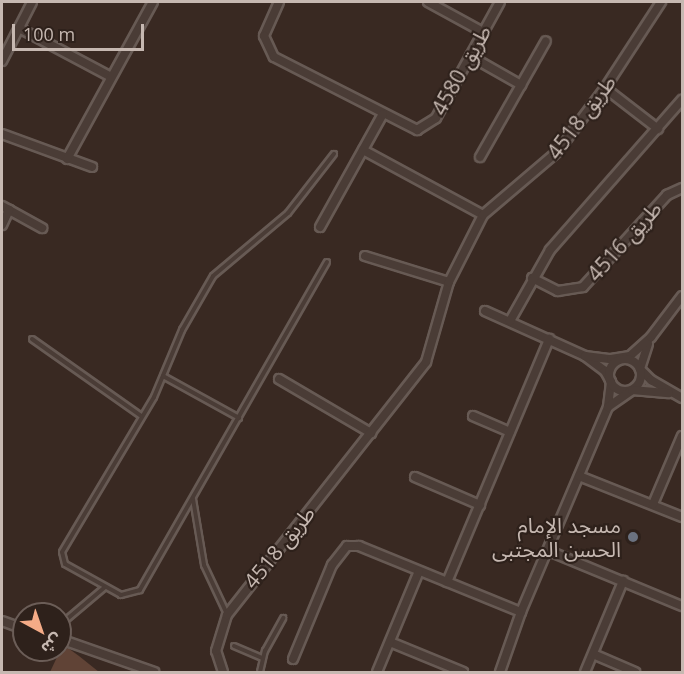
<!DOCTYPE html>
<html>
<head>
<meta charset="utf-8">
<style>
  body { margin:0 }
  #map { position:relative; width:684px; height:674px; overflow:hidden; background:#392922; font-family:"Open Sans","Noto Sans Arabic",sans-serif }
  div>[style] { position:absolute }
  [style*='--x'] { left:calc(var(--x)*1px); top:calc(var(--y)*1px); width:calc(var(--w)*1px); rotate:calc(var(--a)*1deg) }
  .water>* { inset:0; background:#604336 }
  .roads { filter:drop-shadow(2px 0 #675a54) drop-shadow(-2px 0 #675a54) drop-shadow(0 2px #675a54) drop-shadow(0 -2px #675a54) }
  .service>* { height:4px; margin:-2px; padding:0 2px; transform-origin:2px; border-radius:2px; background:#4a3c36 }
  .minor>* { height:8px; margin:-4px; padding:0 4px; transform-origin:4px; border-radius:4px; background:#4a3c36 }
  .minor>.ring { margin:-4px; padding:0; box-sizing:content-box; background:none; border:8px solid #4a3c36; border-radius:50% }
  .dots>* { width:16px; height:16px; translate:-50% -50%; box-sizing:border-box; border:3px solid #2e211b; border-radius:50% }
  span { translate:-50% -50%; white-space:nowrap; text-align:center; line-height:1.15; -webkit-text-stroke:4.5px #2e211b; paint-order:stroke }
  .street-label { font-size:21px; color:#c6b8b1 }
  .poi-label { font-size:21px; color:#c6b8b1 }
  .right { translate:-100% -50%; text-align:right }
  .frame { position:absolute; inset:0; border:3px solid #c6b8b1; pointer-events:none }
  .north { position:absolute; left:12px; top:602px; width:60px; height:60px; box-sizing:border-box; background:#2e211b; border:2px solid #6b5d57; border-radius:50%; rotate:140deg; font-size:16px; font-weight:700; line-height:24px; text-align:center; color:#c6b8b1 }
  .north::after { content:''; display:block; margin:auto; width:21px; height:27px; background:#f4ab87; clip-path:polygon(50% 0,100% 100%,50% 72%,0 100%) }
  .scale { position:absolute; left:12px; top:24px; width:132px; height:27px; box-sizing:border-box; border:3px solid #c6b8b1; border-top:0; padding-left:8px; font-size:18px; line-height:21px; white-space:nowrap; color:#c6b8b1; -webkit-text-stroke:4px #2e211b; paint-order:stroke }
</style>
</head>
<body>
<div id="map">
  <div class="water">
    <i style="clip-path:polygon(68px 648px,79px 656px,99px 672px,50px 672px,58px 655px)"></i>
  </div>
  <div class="roads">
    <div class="service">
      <i style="--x:327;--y:262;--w:378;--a:119.7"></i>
      <i style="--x:140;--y:590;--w:20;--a:165"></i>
      <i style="--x:121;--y:595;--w:64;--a:-151"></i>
      <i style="--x:65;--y:564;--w:12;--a:-104"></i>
      <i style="--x:62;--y:552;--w:180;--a:-59.3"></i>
      <i style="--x:154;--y:397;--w:73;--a:-67.3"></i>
      <i style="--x:182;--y:330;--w:62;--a:-60.1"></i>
      <i style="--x:213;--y:276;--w:98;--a:-40"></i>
      <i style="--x:288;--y:213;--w:75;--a:-52.1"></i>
      <i style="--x:32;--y:339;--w:133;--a:35.2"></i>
      <i style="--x:163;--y:376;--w:87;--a:28.9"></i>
      <i style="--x:193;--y:499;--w:67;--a:80.5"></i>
      <i style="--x:204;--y:565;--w:54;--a:64.9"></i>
      <i style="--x:60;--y:625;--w:59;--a:-40.2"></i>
      <i style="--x:234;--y:646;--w:30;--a:23"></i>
      <i style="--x:260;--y:672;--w:22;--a:-77"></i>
      <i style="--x:265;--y:651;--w:38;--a:-61"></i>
    </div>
    <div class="minor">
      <i style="--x:279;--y:2;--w:37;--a:114"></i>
      <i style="--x:264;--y:36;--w:23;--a:65"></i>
      <i style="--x:274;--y:57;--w:161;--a:27"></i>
      <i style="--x:417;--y:130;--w:22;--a:-32"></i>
      <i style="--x:436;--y:118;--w:132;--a:-61.1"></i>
      <i style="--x:428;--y:2;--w:63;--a:28.6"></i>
      <i style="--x:19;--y:28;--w:104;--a:28"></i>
      <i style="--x:470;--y:56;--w:59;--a:29.6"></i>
      <i style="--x:2;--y:61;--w:66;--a:-63"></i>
      <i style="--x:605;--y:88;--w:67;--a:37.7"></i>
      <i style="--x:2;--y:134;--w:96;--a:20.1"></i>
      <i style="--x:363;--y:150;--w:136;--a:28.4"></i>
      <i style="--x:480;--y:157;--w:133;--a:-60.4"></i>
      <i style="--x:67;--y:159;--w:179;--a:-61.3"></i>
      <i style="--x:2;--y:206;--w:46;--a:28.8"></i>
      <i style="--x:2;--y:225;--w:17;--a:-65"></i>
      <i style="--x:320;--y:227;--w:129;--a:-60.9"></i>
      <i style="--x:365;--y:256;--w:88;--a:17.2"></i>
      <i style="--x:532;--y:278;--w:29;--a:27"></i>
      <i style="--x:558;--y:291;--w:25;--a:-9"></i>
      <i style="--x:583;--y:287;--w:125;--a:-47.6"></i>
      <i style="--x:667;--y:195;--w:17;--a:-25"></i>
      <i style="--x:485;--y:311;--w:110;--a:24.2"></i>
      <i style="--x:585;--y:356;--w:25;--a:37"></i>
      <i style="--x:605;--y:371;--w:13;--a:61"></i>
      <i style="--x:611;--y:382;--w:25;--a:97"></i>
      <i style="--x:608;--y:407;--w:223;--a:113"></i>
      <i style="--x:521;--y:612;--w:64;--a:109.3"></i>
      <i style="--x:510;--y:321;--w:81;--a:-60.6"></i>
      <i style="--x:550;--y:250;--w:200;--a:-48.7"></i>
      <i style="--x:648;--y:344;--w:26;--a:108"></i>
      <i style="--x:640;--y:369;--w:16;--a:45"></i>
      <i style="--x:651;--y:380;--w:36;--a:30"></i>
      <i style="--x:585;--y:356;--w:26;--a:7"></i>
      <i style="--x:611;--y:359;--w:19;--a:-9"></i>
      <i style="--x:630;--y:356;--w:28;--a:-42"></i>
      <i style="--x:651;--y:337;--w:51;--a:-52.9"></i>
      <i class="ring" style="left:609px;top:359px;width:24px;height:24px"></i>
      <i style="--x:279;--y:379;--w:107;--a:30.4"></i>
      <i style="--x:608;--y:407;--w:29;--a:-35"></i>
      <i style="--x:632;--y:390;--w:37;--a:5"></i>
      <i style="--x:473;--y:416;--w:40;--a:23.4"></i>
      <i style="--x:579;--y:476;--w:111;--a:21.7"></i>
      <i style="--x:415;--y:477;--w:71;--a:23.3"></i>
      <i style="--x:653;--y:504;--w:74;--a:-66.9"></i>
      <i style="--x:549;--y:551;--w:144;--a:22.5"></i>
      <i style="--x:447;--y:582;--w:264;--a:-67.2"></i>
      <i style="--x:2;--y:621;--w:23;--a:20"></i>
      <i style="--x:60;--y:639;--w:100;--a:19.3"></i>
      <i style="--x:390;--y:642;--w:79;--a:22.3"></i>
      <i style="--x:593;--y:654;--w:46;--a:23.2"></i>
      <i style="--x:293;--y:659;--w:102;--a:-67.5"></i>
      <i style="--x:332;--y:565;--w:24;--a:-52"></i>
      <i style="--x:347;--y:546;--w:12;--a:0"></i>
      <i style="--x:359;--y:546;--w:175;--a:22.2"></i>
      <i style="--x:223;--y:672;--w:22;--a:-108"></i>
      <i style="--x:216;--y:651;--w:38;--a:-73"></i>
      <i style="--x:227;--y:615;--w:322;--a:-51.8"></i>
      <i style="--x:426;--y:362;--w:83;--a:-74"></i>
      <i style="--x:449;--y:282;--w:75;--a:-63.1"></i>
      <i style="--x:483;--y:215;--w:97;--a:-40.4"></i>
      <i style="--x:557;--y:152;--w:80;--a:-53.1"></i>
      <i style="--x:605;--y:88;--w:103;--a:-56.9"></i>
      <i style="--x:377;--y:672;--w:109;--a:-67.4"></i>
      <i style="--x:585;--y:672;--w:99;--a:-67.3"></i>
    </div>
  </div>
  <div class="dots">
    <i style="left:633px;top:537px;background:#6b7280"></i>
  </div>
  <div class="street-label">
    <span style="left:461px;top:70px;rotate:-61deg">طريق 4580</span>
    <span style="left:581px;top:117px;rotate:-53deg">طريق 4518</span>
    <span style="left:624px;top:241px;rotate:-48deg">طريق 4516</span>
    <span style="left:279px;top:547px;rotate:-51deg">طريق 4518</span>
  </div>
  <div class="poi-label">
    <span class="right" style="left:621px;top:537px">مسجد الإمام<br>الحسن المجتبى</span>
  </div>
  <div class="frame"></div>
  <div class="north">ش</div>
  <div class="scale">100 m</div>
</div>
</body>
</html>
